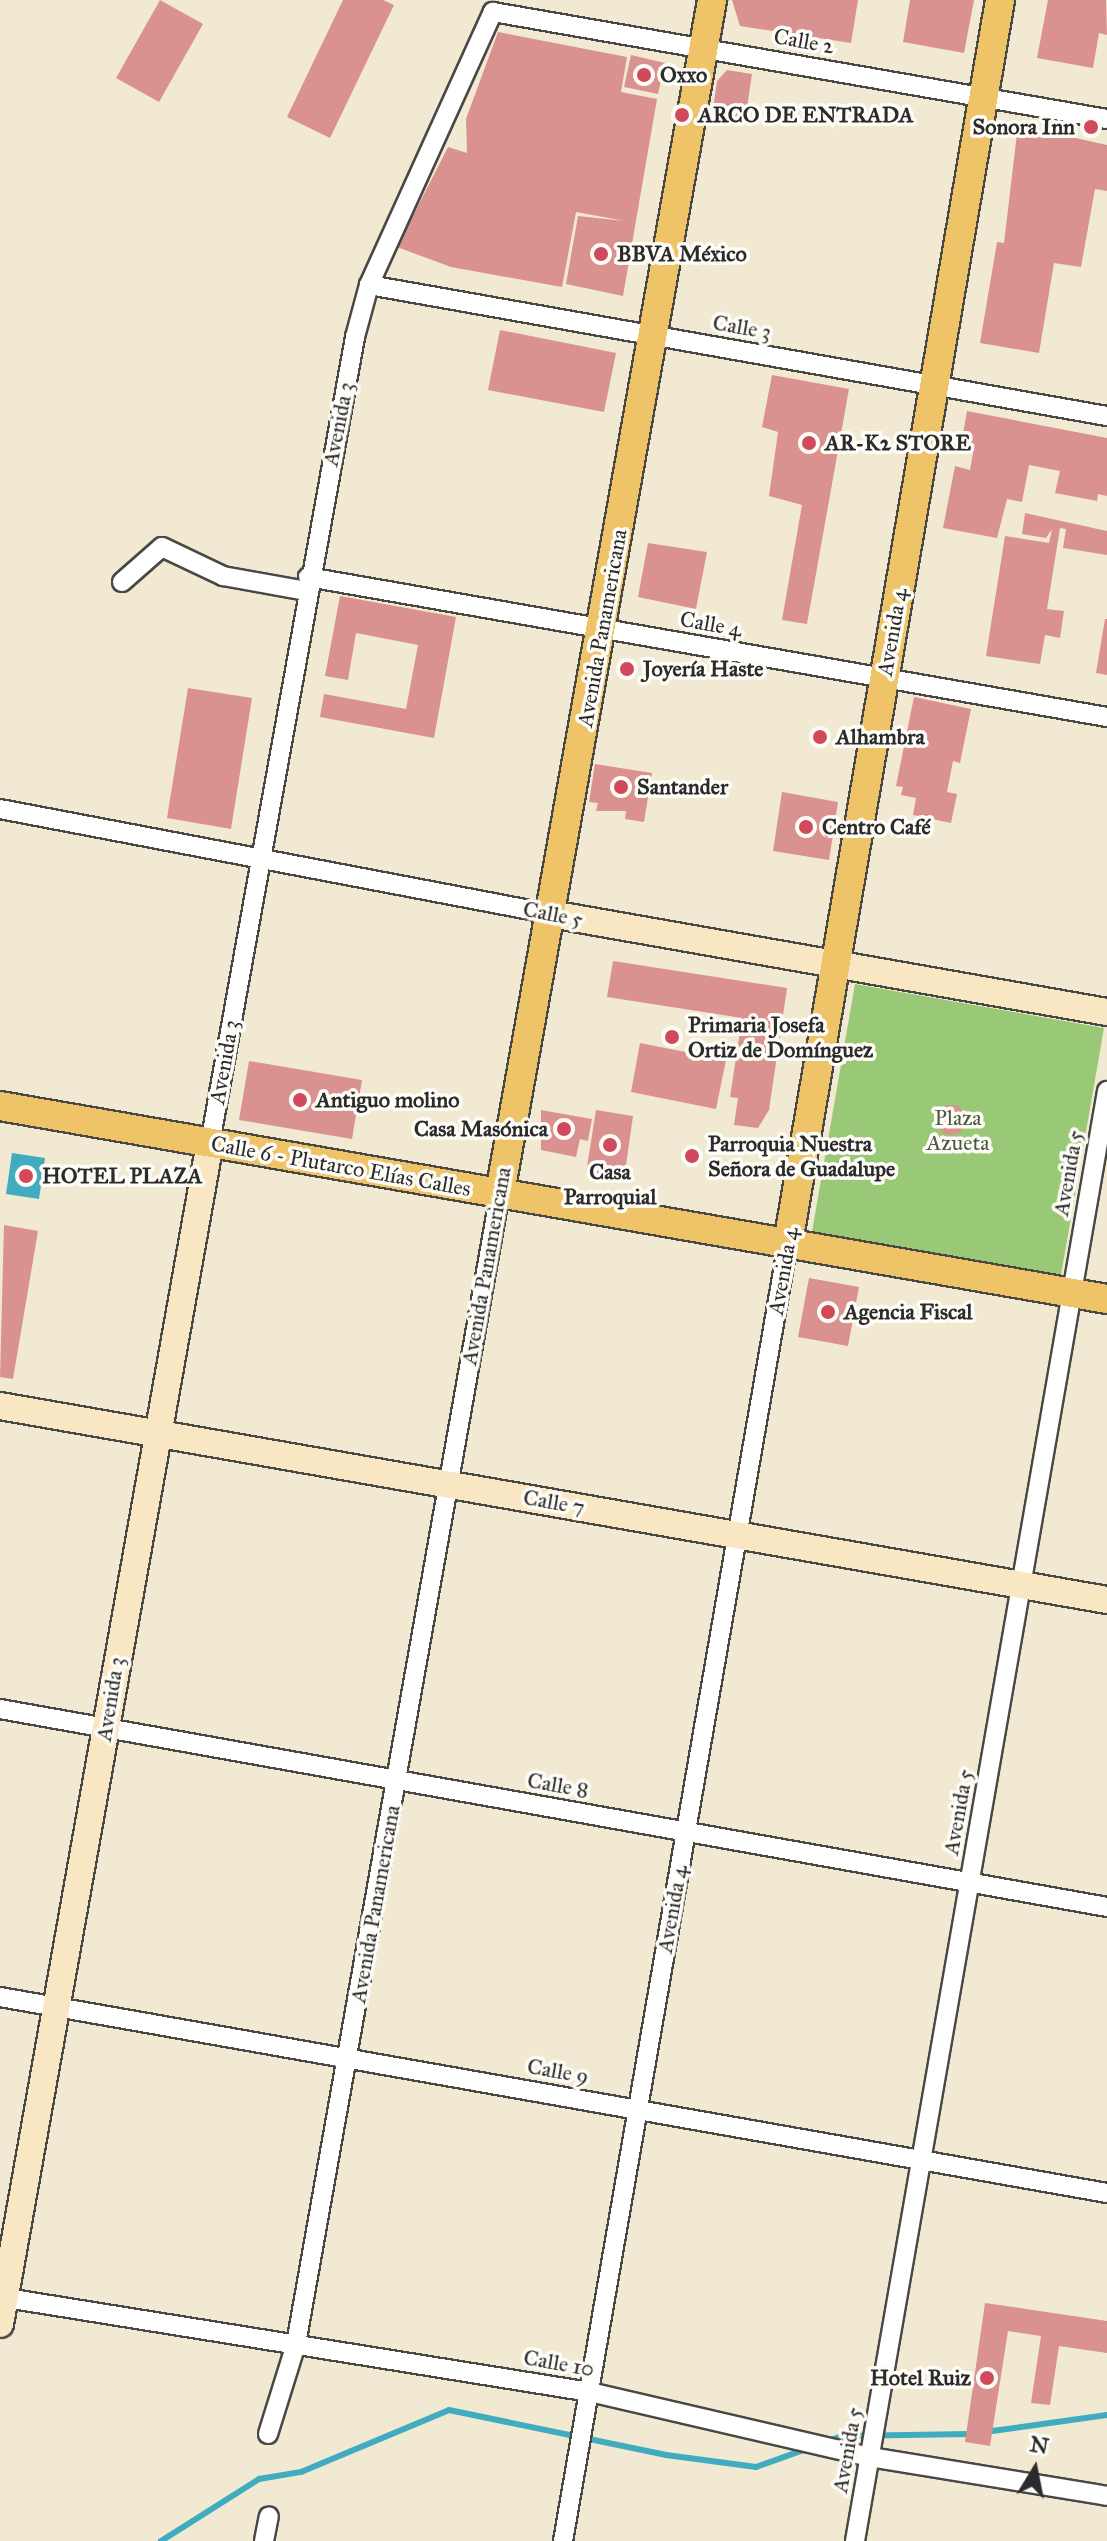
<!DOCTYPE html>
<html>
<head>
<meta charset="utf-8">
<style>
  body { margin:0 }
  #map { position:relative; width:1107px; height:2541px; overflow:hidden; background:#f2e9d2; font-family:"IM FELL Great Primer",serif }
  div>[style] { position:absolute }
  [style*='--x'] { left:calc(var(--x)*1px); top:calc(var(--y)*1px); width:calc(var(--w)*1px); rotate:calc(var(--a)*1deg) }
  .green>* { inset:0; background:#99c877 }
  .water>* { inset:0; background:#41acc0 }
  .stream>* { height:6px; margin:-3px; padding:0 3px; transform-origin:3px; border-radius:3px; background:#41acc0 }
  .building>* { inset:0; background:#da9290 }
  .round { border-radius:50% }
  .roads { filter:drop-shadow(2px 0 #494844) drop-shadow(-2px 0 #494844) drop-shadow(0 2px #494844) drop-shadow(0 -2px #494844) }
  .street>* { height:18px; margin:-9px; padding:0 9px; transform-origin:9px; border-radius:9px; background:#fff }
  .secondary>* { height:26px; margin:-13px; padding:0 13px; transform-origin:13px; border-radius:13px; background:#f9e7c3 }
  .primary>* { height:28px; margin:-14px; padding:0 14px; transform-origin:14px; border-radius:14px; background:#efc469 }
  .dots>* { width:22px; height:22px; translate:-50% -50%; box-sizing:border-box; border:4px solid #fdfcf7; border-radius:50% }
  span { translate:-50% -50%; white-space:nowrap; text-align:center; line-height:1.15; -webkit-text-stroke:7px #fdfcf7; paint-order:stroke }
  .street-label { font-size:22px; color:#2b2b2b }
  .poi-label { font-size:22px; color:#2b2b2b; font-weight:700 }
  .left { translate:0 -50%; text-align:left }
  .right { translate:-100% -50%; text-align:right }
  .park-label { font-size:22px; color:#4c5a42 }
  .north { position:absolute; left:995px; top:2429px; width:80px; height:80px; -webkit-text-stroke:6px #fdfcf7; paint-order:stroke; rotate:10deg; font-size:22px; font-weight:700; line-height:32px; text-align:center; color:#2b2b2b }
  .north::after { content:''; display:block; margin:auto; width:28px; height:36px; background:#2b2b2b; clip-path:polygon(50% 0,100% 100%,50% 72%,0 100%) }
</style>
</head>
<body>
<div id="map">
  <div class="green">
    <i style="clip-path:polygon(855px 984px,1104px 1028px,1061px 1275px,812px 1232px)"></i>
  </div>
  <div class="water">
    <i style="clip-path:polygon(12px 1153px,45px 1158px,39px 1199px,6px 1194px)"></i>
  </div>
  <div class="stream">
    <i style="--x:985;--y:2432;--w:123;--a:-7.9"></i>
    <i style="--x:827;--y:2441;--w:16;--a:-18"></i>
    <i style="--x:842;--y:2436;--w:128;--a:-0.9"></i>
    <i style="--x:161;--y:2541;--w:116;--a:-32.3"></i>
    <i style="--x:259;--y:2479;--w:43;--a:-9.5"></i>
    <i style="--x:301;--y:2472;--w:160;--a:-22.7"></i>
    <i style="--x:449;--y:2410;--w:222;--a:11.7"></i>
    <i style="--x:666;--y:2455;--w:91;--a:7.6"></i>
    <i style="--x:756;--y:2467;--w:56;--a:-19.7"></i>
  </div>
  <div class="building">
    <i style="clip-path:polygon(160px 0,203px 24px,159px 102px,116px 78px)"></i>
    <i style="clip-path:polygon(343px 0,383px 0,394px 5px,330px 138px,287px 117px)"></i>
    <i style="clip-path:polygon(732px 0,858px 0,851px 43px,740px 26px)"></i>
    <i style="clip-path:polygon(910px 0,974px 0,964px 53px,903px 42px)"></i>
    <i style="clip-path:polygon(1048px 0,1106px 0,1107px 35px,1099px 33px,1093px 68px,1037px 58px)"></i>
    <i style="clip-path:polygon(498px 32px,627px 57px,621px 92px,657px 99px,623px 296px,566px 284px,578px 216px,625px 221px,576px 212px,562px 287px,451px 267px,397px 247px,448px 147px,467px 153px,466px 119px)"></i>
    <i style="clip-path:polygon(631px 55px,665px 63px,658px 94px,624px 87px)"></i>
    <i style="clip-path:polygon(727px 70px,752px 74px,745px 122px,712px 116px,717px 81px)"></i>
    <i style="clip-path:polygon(1018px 125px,1107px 145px,1107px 191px,1095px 189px,1081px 267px,1054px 263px,1039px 353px,980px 343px,997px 242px,1004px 243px)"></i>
    <i style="clip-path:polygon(500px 330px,616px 353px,604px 412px,488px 390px)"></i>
    <i style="clip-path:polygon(772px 375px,849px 389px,807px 624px,782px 620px,802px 505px,769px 496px,778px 432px,762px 427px)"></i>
    <i style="clip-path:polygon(967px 411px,1107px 438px,1107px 496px,1098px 494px,1097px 501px,1055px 493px,1060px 471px,1029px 465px,1022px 502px,1007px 499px,997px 538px,943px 528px,955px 466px,970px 470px,973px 453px,960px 451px)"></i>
    <i style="clip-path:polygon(1025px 513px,1107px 531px,1107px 555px,1063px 548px,1066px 529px,1060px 528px,1047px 609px,1064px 611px,1060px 638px,1045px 635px,1040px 664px,986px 656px,1005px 536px,1049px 543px,1052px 529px,1046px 538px,1022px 534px)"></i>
    <i style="clip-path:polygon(648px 543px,707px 552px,696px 609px,638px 597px)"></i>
    <i style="clip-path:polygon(340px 596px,456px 617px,434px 738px,320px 717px,324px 694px,406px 709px,418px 645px,356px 633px,348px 680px,325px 676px)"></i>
    <i style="clip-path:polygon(1105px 619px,1107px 619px,1107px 675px,1096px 673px)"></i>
    <i style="clip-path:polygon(188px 688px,252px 698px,231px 829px,167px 818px)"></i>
    <i style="clip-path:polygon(914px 697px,971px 709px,960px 763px,953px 761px,947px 792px,957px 794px,951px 823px,913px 815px,916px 798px,901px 795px,903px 787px,896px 786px)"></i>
    <i style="clip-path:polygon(595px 764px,652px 773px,644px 822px,625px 819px,626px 811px,596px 811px,598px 803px,589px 802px)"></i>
    <i style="clip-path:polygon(782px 792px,838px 802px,829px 860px,773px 851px)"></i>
    <i style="clip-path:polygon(613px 961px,787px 988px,769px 1110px,758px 1128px,734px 1125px,738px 1098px,730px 1097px,742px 1018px,607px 997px)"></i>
    <i style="clip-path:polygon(640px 1043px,726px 1060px,716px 1109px,631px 1092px)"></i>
    <i style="clip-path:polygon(249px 1061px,362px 1080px,352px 1139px,239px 1120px)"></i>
    <i class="round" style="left:936px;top:1105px;width:30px;height:30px"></i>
    <i style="clip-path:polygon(541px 1110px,592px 1119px,588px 1141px,580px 1139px,576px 1157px,541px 1150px)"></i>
    <i style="clip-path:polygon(596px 1110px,633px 1116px,624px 1179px,586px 1173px)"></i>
    <i style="clip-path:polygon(4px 1225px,38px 1231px,13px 1379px,0 1377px)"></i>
    <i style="clip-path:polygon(809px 1278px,859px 1287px,848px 1346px,798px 1337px)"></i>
    <i style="clip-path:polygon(985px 2303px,1107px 2321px,1107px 2353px,1059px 2346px,1050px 2405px,1031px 2403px,1041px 2336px,1008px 2331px,990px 2446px,965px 2442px)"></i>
  </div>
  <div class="roads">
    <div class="street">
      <i style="--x:369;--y:285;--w:750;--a:10.07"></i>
      <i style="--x:308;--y:577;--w:811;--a:9.94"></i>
      <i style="--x:122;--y:582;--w:53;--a:-41.2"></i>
      <i style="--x:162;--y:547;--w:68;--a:25.4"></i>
      <i style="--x:223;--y:576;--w:84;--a:10.2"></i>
      <i style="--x:0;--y:809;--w:561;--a:10.79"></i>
      <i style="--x:210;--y:1143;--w:819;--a:-79.8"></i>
      <i style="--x:355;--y:337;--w:54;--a:-74.9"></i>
      <i style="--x:369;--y:285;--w:300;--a:-65.6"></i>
      <i style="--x:493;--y:12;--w:623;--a:9.89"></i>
      <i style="--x:0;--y:1709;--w:1125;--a:10.14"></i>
      <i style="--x:0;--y:1997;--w:1124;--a:10.04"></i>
      <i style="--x:0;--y:2297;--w:598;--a:9.15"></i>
      <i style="--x:590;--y:2392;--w:287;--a:13.1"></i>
      <i style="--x:870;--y:2457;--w:240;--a:9.3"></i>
      <i style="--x:268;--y:2434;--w:94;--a:-72.7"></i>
      <i style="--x:296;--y:2344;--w:1169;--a:-79.95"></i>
      <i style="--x:264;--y:2541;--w:25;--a:-79"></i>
      <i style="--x:563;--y:2541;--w:1317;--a:-80.17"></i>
      <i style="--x:855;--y:2541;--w:1472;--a:-80.14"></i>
    </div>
    <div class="secondary">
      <i style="--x:551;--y:914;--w:565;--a:10"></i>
      <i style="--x:0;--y:1406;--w:1124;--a:9.94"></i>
      <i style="--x:0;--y:2324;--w:1200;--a:-79.92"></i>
    </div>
    <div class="primary">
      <i style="--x:0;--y:1106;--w:1124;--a:9.89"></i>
      <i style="--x:500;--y:1193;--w:1212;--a:-79.92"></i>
      <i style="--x:788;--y:1243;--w:1261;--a:-80.32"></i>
    </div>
  </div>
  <div class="dots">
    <i style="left:644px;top:75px;background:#d1495b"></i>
    <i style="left:682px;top:115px;background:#d1495b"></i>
    <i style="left:1091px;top:127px;background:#d1495b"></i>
    <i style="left:601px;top:254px;background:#d1495b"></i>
    <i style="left:809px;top:443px;background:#d1495b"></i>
    <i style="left:627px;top:669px;background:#d1495b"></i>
    <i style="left:820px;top:737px;background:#d1495b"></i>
    <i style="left:621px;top:787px;background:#d1495b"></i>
    <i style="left:806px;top:827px;background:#d1495b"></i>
    <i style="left:672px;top:1037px;background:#d1495b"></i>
    <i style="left:300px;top:1100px;background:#d1495b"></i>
    <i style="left:564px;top:1129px;background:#d1495b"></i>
    <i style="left:610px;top:1145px;background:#d1495b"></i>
    <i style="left:692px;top:1156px;background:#d1495b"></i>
    <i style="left:26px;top:1176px;background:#d1495b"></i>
    <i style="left:828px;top:1312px;background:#d1495b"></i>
    <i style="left:987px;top:2378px;background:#d1495b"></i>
  </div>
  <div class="street-label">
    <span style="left:804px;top:41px;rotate:10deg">Calle 2</span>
    <span style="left:742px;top:327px;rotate:10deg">Calle 3</span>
    <span style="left:338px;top:424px;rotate:-79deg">Avenida 3</span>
    <span style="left:711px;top:624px;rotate:10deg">Calle 4</span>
    <span style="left:602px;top:628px;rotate:-80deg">Avenida Panamericana</span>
    <span style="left:892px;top:632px;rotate:-80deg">Avenida 4</span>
    <span style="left:553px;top:914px;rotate:11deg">Calle 5</span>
    <span style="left:224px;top:1062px;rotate:-80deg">Avenida 3</span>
    <span style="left:341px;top:1166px;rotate:10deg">Calle 6 - Plutarco Elías Calles</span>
    <span style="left:1068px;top:1173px;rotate:-80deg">Avenida 5</span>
    <span style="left:486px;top:1266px;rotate:-80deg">Avenida Panamericana</span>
    <span style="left:783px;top:1271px;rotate:-80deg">Avenida 4</span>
    <span style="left:554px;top:1502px;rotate:10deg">Calle 7</span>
    <span style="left:110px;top:1699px;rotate:-81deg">Avenida 3</span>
    <span style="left:558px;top:1785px;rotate:10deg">Calle 8</span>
    <span style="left:958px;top:1812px;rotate:-80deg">Avenida 5</span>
    <span style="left:375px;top:1904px;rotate:-80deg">Avenida Panamericana</span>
    <span style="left:672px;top:1909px;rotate:-80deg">Avenida 4</span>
    <span style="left:558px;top:2071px;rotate:10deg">Calle 9</span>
    <span style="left:559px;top:2363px;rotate:10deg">Calle 10</span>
    <span style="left:847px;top:2450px;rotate:-80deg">Avenida 5</span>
  </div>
  <div class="poi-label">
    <span class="left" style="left:660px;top:75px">Oxxo</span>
    <span class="left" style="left:698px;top:115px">ARCO DE ENTRADA</span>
    <span class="right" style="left:1075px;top:127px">Sonora Inn</span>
    <span class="left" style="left:617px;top:254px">BBVA México</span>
    <span class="left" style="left:825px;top:443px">AR-K2 STORE</span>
    <span class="left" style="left:643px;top:669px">Joyería Haste</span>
    <span class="left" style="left:836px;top:737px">Alhambra</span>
    <span class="left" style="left:637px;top:787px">Santander</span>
    <span class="left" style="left:822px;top:827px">Centro Café</span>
    <span class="left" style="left:688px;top:1037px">Primaria Josefa<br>Ortiz de Domínguez</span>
    <span class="left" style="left:316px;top:1100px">Antiguo molino</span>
    <span class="right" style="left:548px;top:1129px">Casa Masónica</span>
    <span class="left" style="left:708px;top:1156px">Parroquia Nuestra<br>Señora de Guadalupe</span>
    <span style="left:610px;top:1184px">Casa<br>Parroquial</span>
    <span class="left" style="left:42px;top:1176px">HOTEL PLAZA</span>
    <span class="left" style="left:844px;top:1312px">Agencia Fiscal</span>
    <span class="right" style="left:971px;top:2378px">Hotel Ruiz</span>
  </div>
  <div class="park-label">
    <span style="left:958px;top:1130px">Plaza<br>Azueta</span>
  </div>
  <div class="north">N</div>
</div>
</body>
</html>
